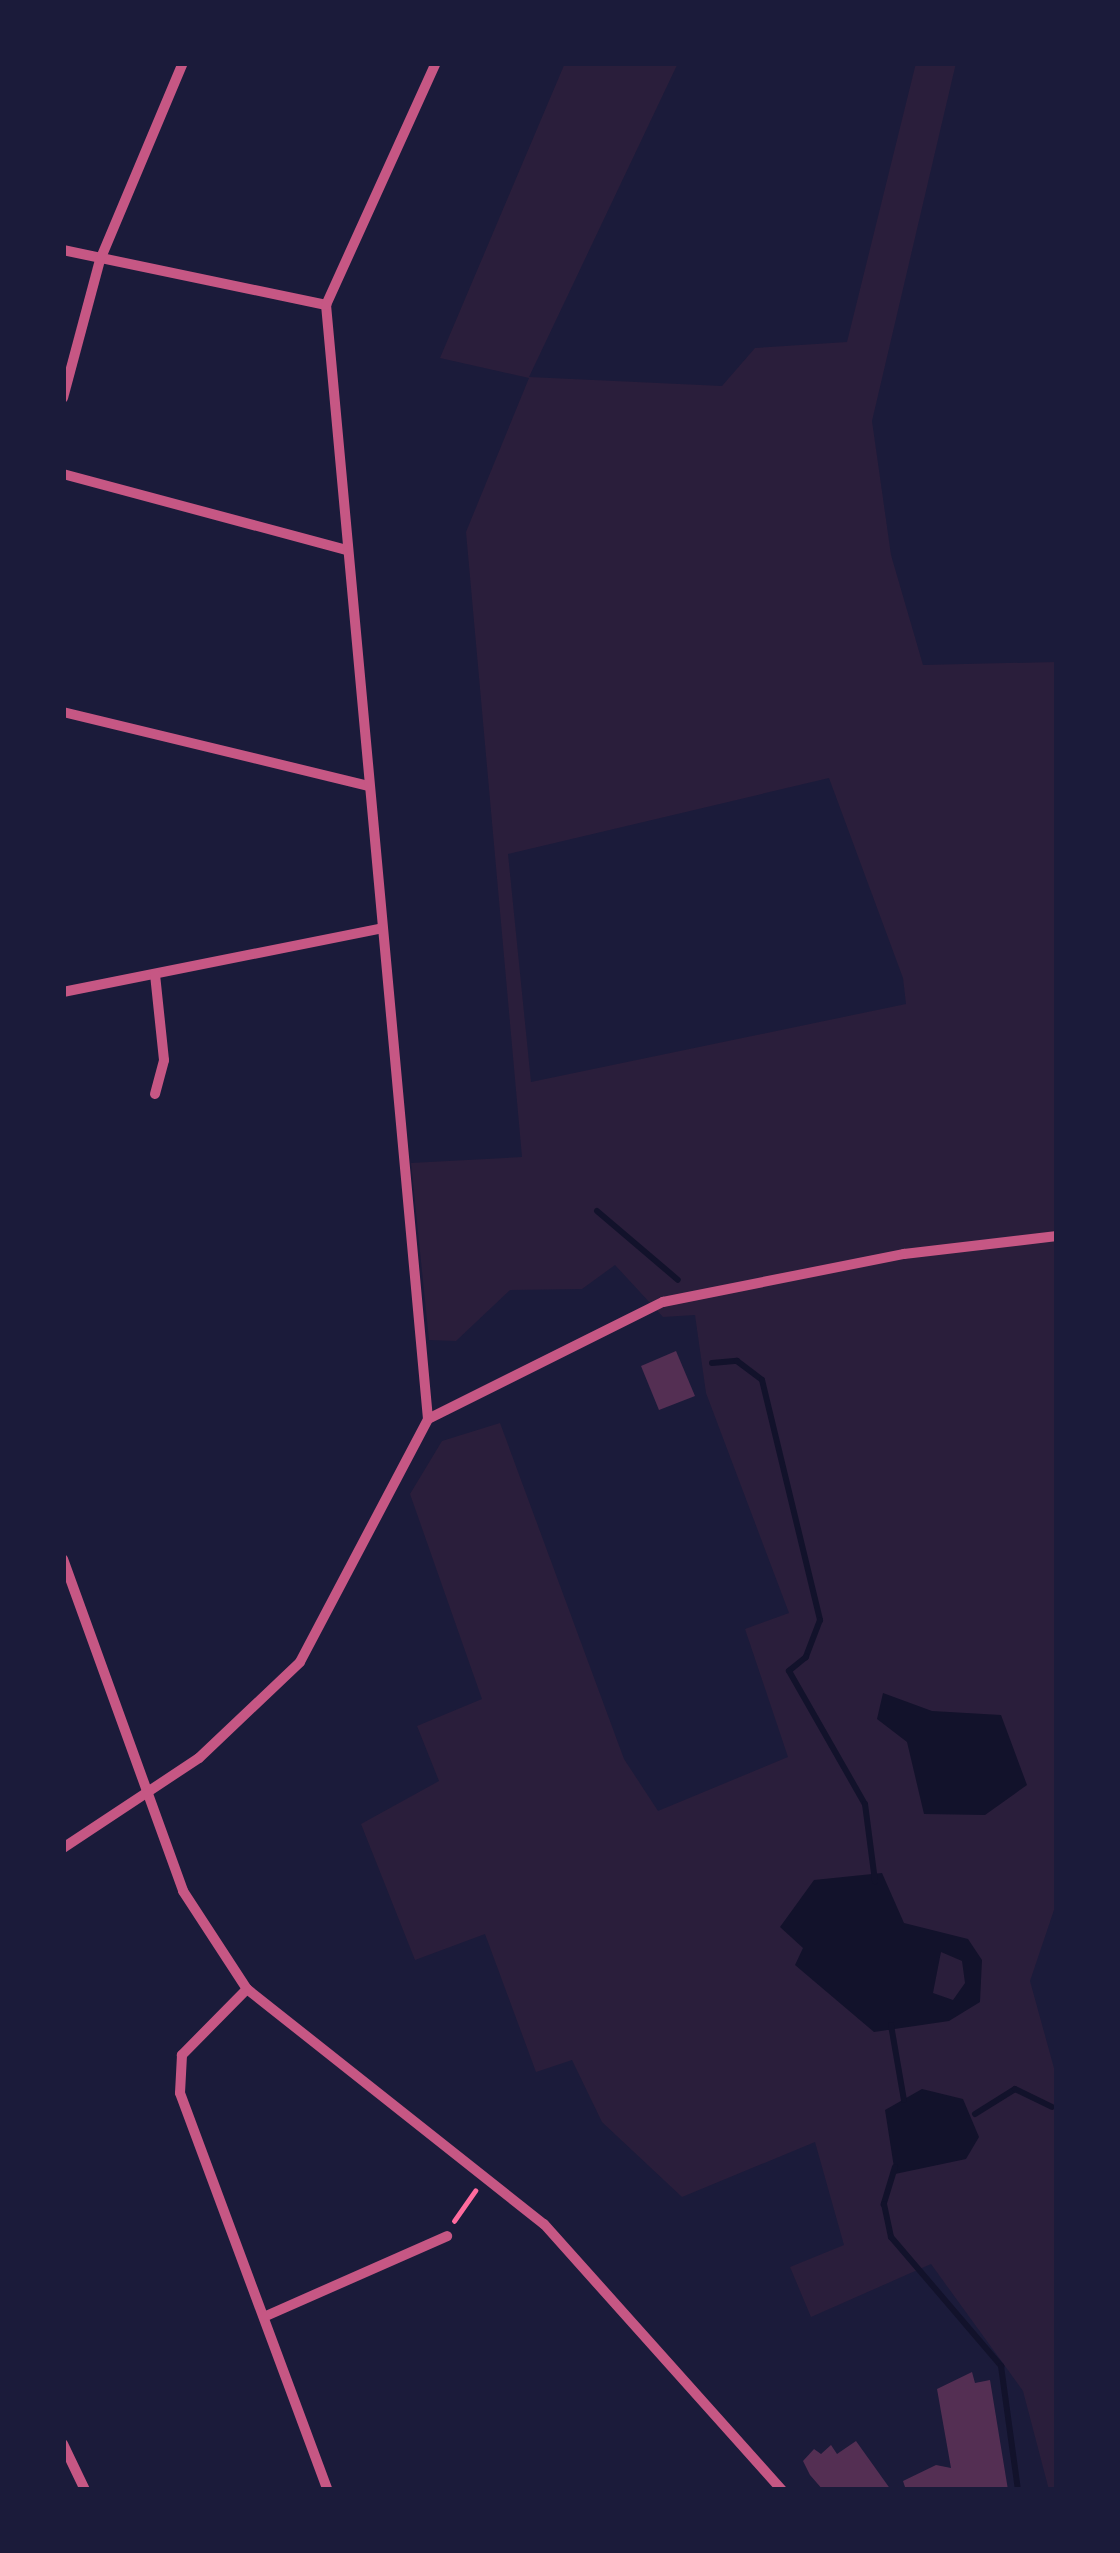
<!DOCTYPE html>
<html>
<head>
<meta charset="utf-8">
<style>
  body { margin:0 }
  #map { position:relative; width:1120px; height:2553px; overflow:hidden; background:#1b1b3a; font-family:"PT Sans Narrow",sans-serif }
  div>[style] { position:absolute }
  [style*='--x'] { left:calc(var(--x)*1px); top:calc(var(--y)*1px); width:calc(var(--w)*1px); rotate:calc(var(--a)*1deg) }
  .green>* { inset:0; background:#2a1e3b }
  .water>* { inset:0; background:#12122b }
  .stream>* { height:6px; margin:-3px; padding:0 3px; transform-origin:3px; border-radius:3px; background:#12122b }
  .building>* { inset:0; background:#542f53 }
  .path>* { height:4.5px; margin:-2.25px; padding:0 2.25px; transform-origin:2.25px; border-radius:2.25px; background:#ff6b9d }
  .minor>* { height:10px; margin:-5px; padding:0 5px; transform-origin:5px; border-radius:5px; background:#c65784 }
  span { translate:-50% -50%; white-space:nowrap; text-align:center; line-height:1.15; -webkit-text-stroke:10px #1b1b3a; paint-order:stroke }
  .frame { position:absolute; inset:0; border:66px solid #1b1b3a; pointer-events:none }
</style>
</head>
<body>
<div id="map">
  <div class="green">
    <i style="clip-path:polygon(evenodd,565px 63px,678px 63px,529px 377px,722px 386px,755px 348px,847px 342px,916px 63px,956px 63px,872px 421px,891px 555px,923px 665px,1057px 662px,1057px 1901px,1030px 1981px,1057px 2079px,1057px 2490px,1049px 2490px,1023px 2391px,931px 2264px,811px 2317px,790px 2267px,844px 2245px,815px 2142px,682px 2197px,602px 2122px,572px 2060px,536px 2072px,485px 1934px,415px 1960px,361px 1824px,439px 1781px,417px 1726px,482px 1699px,410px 1494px,442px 1441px,500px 1423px,624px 1759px,658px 1811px,788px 1757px,745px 1629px,789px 1613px,706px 1393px,695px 1315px,663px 1317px,615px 1265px,582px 1289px,510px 1290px,456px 1341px,429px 1340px,411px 1163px,522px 1157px,466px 532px,529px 378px,440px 358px,565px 63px,829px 778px,903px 978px,906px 1004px,531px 1082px,508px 854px,829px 778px)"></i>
  </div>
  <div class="water">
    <i style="clip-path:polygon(883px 1693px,932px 1711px,1001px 1715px,1027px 1785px,985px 1815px,924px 1814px,907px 1742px,877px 1719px)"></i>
    <i style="clip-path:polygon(evenodd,882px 1873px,904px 1923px,968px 1939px,982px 1960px,980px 2002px,949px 2021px,874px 2032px,795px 1965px,803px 1948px,780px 1927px,814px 1880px,882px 1873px,941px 1952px,962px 1961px,965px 1983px,953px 2000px,933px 1993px,941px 1952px)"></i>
    <i style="clip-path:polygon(922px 2089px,963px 2099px,979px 2137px,966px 2159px,895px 2174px,885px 2110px)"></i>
  </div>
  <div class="stream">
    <i style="--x:597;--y:1211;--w:106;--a:40.4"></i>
    <i style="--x:712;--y:1363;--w:25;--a:-5"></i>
    <i style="--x:737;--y:1361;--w:31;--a:37"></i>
    <i style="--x:762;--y:1380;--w:247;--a:76.4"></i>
    <i style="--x:820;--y:1620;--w:40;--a:111"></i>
    <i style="--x:806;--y:1657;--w:22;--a:141"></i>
    <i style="--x:789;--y:1671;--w:153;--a:60.3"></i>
    <i style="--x:865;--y:1804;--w:78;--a:82.6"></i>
    <i style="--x:891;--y:2025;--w:76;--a:80.2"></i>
    <i style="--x:975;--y:2114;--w:47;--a:-32"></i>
    <i style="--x:1015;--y:2089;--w:41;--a:25.9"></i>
    <i style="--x:895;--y:2167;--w:39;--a:107"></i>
    <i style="--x:884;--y:2204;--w:34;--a:78"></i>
    <i style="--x:891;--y:2237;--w:170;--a:49.5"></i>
    <i style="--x:1001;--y:2366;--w:125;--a:82.2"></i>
  </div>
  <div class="building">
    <i style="clip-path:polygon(676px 1351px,695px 1396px,659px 1410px,641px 1366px)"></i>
    <i style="clip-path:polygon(972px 2372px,975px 2383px,990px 2380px,1008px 2490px,906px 2490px,903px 2481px,936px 2465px,951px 2468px,937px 2389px)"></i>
    <i style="clip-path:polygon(856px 2441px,891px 2490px,823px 2490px,810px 2475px,803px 2461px,814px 2449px,821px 2454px,831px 2445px,837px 2454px)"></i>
  </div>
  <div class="path">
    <i style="--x:454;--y:2221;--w:37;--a:-55"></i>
  </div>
  <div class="minor">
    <i style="--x:63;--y:250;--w:269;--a:11.8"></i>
    <i style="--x:63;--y:398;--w:143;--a:-75"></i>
    <i style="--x:100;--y:260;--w:214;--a:-67.2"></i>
    <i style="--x:63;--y:474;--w:294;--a:15"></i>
    <i style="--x:63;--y:712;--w:315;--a:13.6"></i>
    <i style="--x:63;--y:992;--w:321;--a:-11.3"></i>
    <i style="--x:155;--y:1094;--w:35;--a:-75"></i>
    <i style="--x:164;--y:1060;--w:86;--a:-96"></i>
    <i style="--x:428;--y:1419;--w:1119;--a:-95.23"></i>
    <i style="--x:326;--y:305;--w:266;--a:-65.6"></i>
    <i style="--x:63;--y:1559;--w:353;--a:70.1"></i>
    <i style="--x:183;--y:1891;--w:117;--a:56.9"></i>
    <i style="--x:247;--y:1989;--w:379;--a:38.4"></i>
    <i style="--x:544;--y:2224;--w:357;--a:48.2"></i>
    <i style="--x:63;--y:1848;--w:163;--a:-33.5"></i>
    <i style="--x:199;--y:1758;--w:139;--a:-43.5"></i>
    <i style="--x:300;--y:1662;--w:275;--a:-62.2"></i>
    <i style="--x:428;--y:1419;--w:263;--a:-26.5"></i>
    <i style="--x:663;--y:1302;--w:246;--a:-11.3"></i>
    <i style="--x:904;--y:1254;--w:154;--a:-6.7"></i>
    <i style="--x:247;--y:1989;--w:93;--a:134.6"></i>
    <i style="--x:182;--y:2055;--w:38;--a:93"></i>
    <i style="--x:180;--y:2093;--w:424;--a:69.6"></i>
    <i style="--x:266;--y:2316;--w:198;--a:-23.8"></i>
    <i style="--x:63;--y:2444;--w:51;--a:64.4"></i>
  </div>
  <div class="frame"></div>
</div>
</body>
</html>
